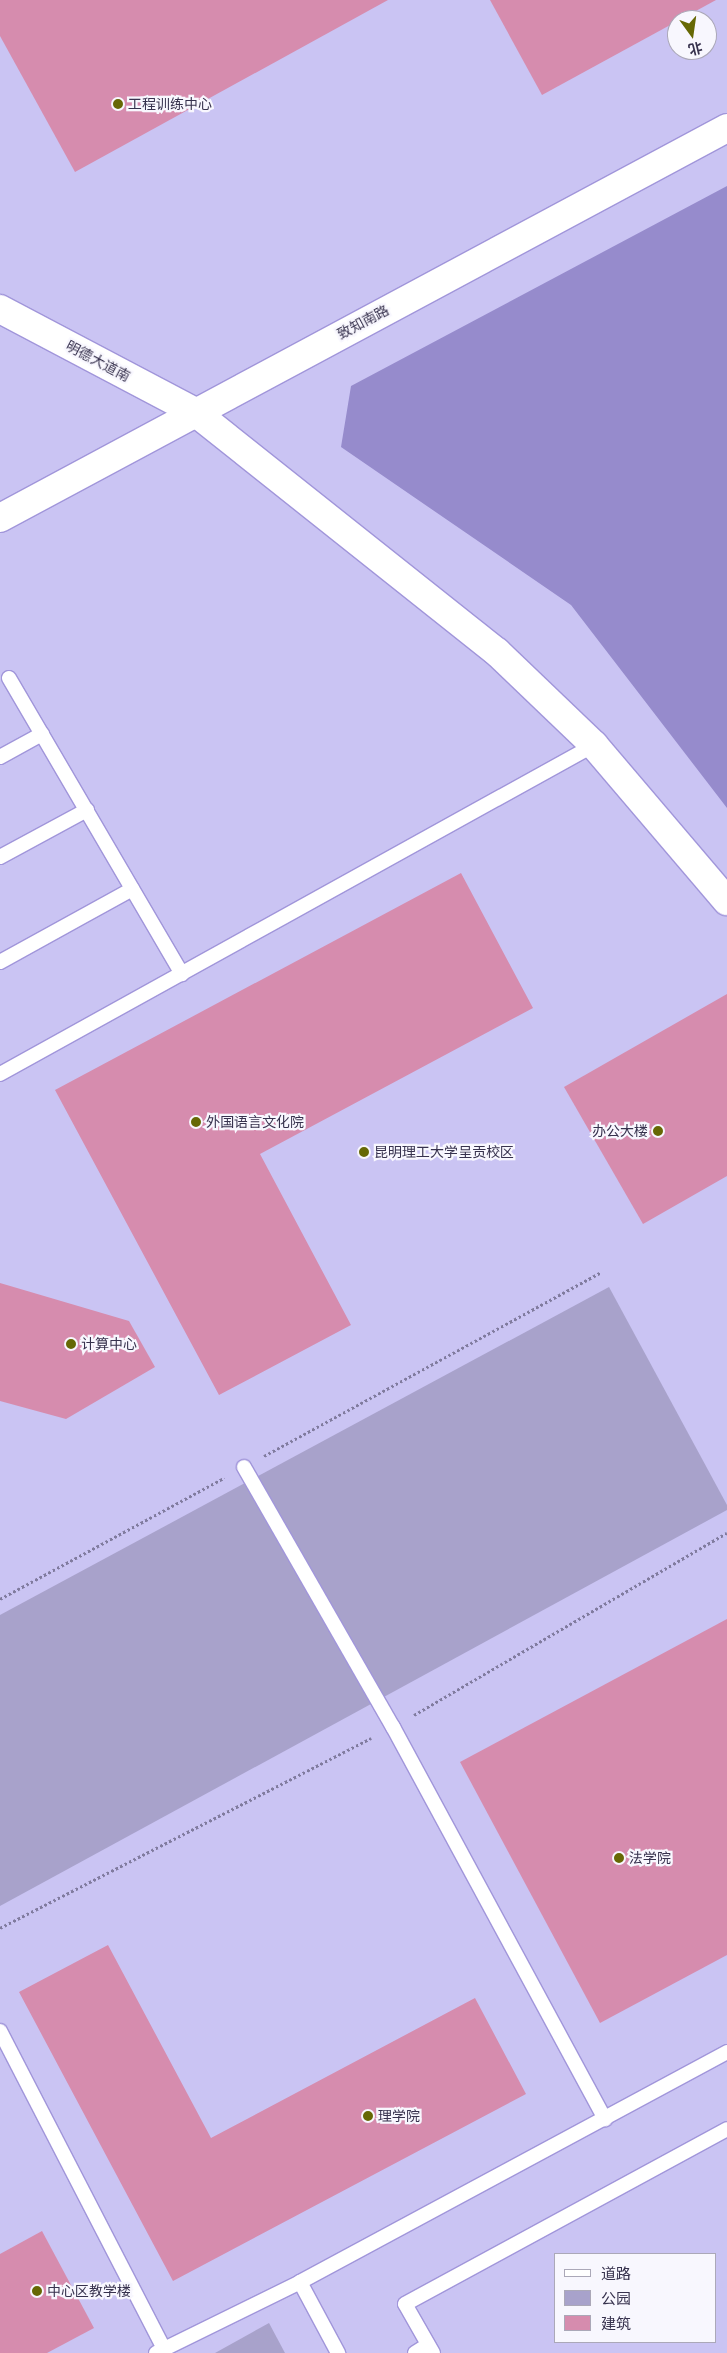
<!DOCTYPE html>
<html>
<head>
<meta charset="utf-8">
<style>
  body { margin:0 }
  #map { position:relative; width:727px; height:2353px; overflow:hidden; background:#d7d1fc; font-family:Merriweather,"Noto Sans SC",serif }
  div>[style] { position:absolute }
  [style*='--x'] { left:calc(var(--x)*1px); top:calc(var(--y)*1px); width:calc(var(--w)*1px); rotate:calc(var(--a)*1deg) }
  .built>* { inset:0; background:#cac4f3 }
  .green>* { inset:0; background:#a8a2cb }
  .forest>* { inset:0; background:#968bcc }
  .building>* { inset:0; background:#d68cae }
  .path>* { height:3px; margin-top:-1.5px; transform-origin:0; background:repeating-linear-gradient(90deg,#807b9e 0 2.5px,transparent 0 5px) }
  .roads { filter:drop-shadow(1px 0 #a196da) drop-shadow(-1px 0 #a196da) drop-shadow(0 1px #a196da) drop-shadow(0 -1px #a196da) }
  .service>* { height:14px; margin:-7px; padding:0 7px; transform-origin:7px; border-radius:7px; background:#fff }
  .minor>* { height:28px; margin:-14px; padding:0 14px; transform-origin:14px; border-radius:14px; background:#fff }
  .dots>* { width:14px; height:14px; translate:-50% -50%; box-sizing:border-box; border:2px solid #f8f7fe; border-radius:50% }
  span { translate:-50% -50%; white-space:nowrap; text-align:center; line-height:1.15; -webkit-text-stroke:4.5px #f8f7fe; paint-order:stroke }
  .poi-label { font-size:14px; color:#37324e }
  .left { translate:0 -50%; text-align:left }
  .right { translate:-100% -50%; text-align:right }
  .street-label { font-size:14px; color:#37324e }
  .legend { position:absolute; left:554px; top:2253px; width:162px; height:90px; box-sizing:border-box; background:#f8f7fe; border:1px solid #aba8b8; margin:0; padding:6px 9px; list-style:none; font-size:15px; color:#37324e }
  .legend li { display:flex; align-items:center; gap:10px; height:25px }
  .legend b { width:25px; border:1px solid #aba8b8 }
  .north { position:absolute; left:667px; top:10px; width:50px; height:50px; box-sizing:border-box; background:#f8f7fe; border:1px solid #aba8b8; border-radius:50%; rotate:166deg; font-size:14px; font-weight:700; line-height:20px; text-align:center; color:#37324e }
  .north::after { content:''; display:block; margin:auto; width:18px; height:22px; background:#666805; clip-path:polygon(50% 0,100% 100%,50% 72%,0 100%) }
</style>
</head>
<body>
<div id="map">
  <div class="built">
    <i style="clip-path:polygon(evenodd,0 0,727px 0,727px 2353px,0 2353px,0 0,677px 20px,707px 20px,707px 50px,677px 50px,677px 20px,0 0,556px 2254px,716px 2254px,716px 2342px,556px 2342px,556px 2254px)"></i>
  </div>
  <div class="green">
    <i style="clip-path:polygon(609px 1287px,727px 1505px,727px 1510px,0 1906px,0 1615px)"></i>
    <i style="clip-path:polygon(269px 2323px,285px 2353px,215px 2353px)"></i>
  </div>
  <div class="forest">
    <i style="clip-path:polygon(727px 186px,727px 808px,571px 605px,341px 447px,351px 386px)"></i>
  </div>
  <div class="building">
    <i style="clip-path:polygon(0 0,388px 0,75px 172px,0 36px)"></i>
    <i style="clip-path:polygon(490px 0,716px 0,542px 95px)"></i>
    <i style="clip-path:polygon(461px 873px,533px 1008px,260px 1154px,351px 1325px,219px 1395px,55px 1090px)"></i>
    <i style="clip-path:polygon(727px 994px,727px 1176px,643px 1224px,564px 1087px)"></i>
    <i style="clip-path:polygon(0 1283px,129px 1321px,155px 1367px,66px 1419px,0 1401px)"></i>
    <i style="clip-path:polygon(727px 1619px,727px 1955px,600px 2023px,460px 1762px)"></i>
    <i style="clip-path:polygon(108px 1945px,211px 2138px,475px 1998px,526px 2094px,173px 2281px,19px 1992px)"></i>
    <i style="clip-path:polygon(42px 2231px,94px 2328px,47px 2353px,0 2353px,0 2254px)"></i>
  </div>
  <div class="path">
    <i style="--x:264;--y:1456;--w:383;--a:-28.6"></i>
    <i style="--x:0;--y:1599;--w:255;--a:-28.4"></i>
    <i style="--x:414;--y:1715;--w:362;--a:-30.2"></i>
    <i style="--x:0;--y:1928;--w:417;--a:-27.1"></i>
  </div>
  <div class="roads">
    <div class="service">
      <i style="--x:9;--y:678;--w:343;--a:59.7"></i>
      <i style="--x:0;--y:757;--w:48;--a:-28.7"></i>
      <i style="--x:0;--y:857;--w:99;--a:-28.4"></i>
      <i style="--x:0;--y:962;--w:151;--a:-28.9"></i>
      <i style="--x:0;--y:1074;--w:679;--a:-28.98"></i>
      <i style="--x:244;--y:1467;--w:300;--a:60.2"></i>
      <i style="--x:393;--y:1727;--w:446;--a:61.6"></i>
      <i style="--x:0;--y:2031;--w:358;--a:62.7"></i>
      <i style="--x:300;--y:2282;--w:81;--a:61.8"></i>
      <i style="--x:156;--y:2353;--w:161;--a:-26.2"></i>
      <i style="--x:300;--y:2282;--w:485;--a:-28.3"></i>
      <i style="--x:415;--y:2353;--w:15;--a:-32"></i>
      <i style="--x:433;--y:2353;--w:56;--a:-119.7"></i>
      <i style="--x:405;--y:2304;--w:366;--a:-28.5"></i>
    </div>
    <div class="minor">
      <i style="--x:0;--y:309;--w:221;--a:27.8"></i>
      <i style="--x:195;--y:412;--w:386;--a:38.5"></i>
      <i style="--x:497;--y:652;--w:134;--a:43.8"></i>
      <i style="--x:594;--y:745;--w:205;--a:49.6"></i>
      <i style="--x:0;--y:518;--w:825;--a:-28.21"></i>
    </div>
  </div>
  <div class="dots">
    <i style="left:118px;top:104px;background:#666805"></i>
    <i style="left:196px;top:1122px;background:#666805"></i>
    <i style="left:658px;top:1131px;background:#666805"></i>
    <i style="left:364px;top:1152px;background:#666805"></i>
    <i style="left:71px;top:1344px;background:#666805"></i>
    <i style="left:619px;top:1858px;background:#666805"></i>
    <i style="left:368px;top:2116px;background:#666805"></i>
    <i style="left:37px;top:2291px;background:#666805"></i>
  </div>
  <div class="poi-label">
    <span class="left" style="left:128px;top:104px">工程训练中心</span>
    <span class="left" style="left:206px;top:1122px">外国语言文化院</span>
    <span class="right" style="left:648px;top:1131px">办公大楼</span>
    <span class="left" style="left:374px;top:1152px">昆明理工大学呈贡校区</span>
    <span class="left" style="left:81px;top:1344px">计算中心</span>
    <span class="left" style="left:629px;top:1858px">法学院</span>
    <span class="left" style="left:378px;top:2116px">理学院</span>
    <span class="left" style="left:47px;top:2291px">中心区教学楼</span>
  </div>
  <div class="street-label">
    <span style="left:363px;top:322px;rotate:-28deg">致知南路</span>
    <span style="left:98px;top:361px;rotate:28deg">明德大道南</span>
  </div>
  <ul class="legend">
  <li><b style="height:6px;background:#fff"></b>道路</li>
  <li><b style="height:14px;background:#a8a2cb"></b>公园</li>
  <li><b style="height:14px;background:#d68cae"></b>建筑</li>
  </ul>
  <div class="north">北</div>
</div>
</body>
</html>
